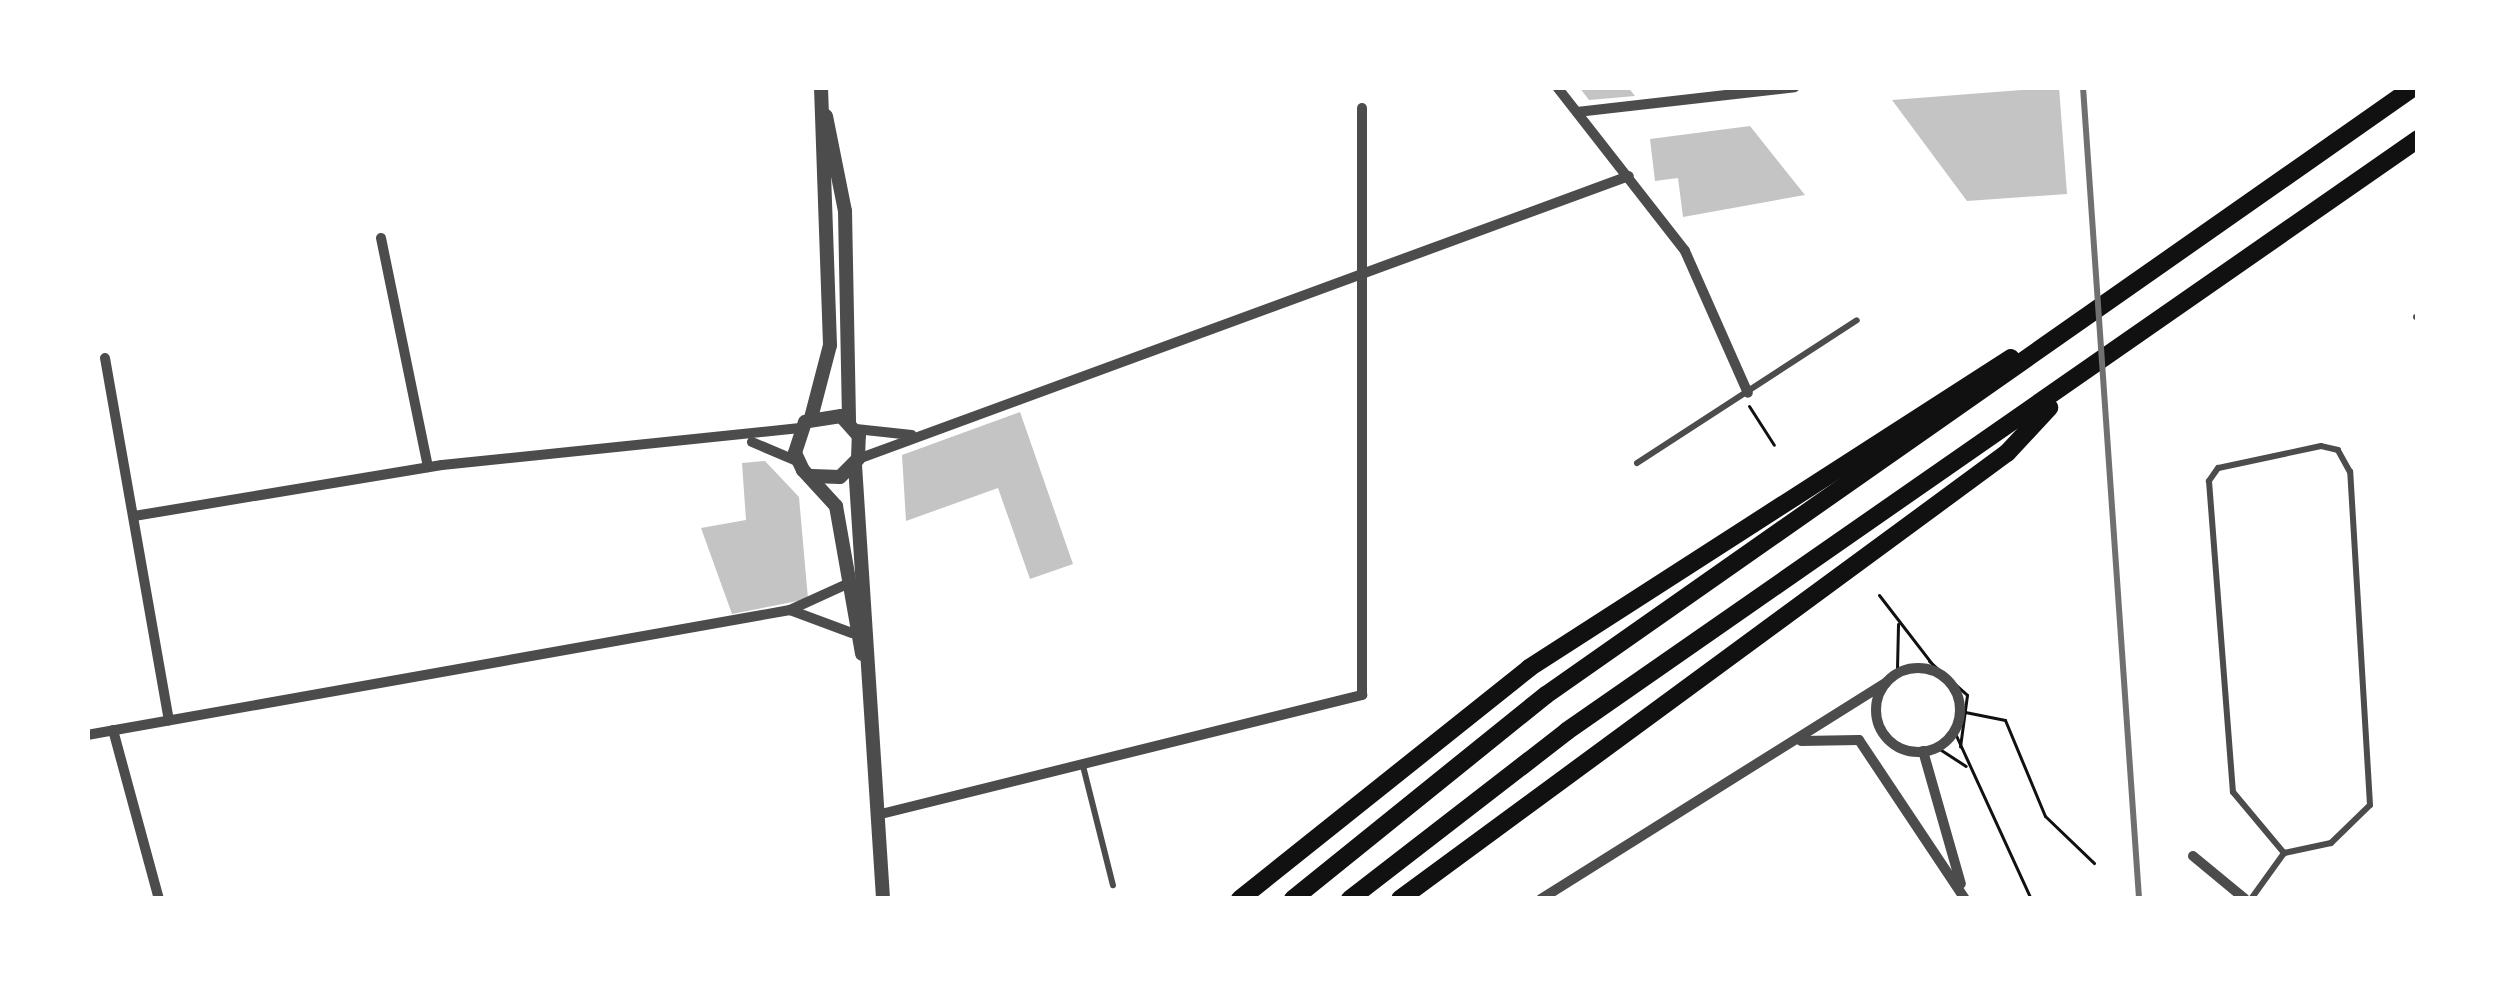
<!DOCTYPE html>
<html>
<head>
<meta charset="utf-8">
<style>
  body { margin:0 }
  #map { position:relative; width:2505px; height:986px; overflow:hidden; background:#fff; font-family:"Sofia Sans Condensed",sans-serif }
  div>[style] { position:absolute }
  [style*='--x'] { left:calc(var(--x)*1px); top:calc(var(--y)*1px); width:calc(var(--w)*1px); rotate:calc(var(--a)*1deg) }
  .building>* { inset:0; background:#c4c4c4 }
  .path>* { height:3px; margin:-1.5px; padding:0 1.5px; transform-origin:1.5px; border-radius:1.5px; background:#111 }
  .service>* { height:6px; margin:-3px; padding:0 3px; transform-origin:3px; border-radius:3px; background:#4c4c4c }
  .minor>* { height:10px; margin:-5px; padding:0 5px; transform-origin:5px; border-radius:5px; background:#4c4c4c }
  .minor>.ring { margin:-5px; padding:0; box-sizing:content-box; background:none; border:10px solid #4c4c4c; border-radius:50% }
  .tertiary>* { height:14px; margin:-7px; padding:0 7px; transform-origin:7px; border-radius:7px; background:#4c4c4c }
  .motorway>* { height:18px; margin:-9px; padding:0 9px; transform-origin:9px; border-radius:9px; background:#111 }
  .rail>* { height:6px; margin:-3px; padding:0 3px; transform-origin:3px; border-radius:3px; background:#707070 }
  span { translate:-50% -50%; white-space:nowrap; text-align:center; line-height:1.15; -webkit-text-stroke:9px #fff; paint-order:stroke }
  .frame { position:absolute; inset:0; border:90px solid #fff; pointer-events:none }
</style>
</head>
<body>
<div id="map">
  <div class="building">
    <i style="clip-path:polygon(1579px 87px,1628px 87px,1635px 96px,1589px 100px)"></i>
    <i style="clip-path:polygon(2059px 87px,2067px 194px,1967px 201px,1892px 100px)"></i>
    <i style="clip-path:polygon(1750px 126px,1805px 195px,1683px 217px,1678px 178px,1655px 181px,1650px 139px)"></i>
    <i style="clip-path:polygon(1020px 412px,1073px 564px,1030px 579px,998px 488px,906px 521px,902px 455px)"></i>
    <i style="clip-path:polygon(765px 461px,799px 497px,808px 599px,732px 614px,701px 528px,746px 520px,742px 463px)"></i>
  </div>
  <div class="path">
    <i style="--x:1749;--y:406;--w:46;--a:57.3"></i>
    <i style="--x:1879;--y:595;--w:98;--a:52.4"></i>
    <i style="--x:1929;--y:661;--w:51;--a:41.8"></i>
    <i style="--x:1967;--y:695;--w:52;--a:97.7"></i>
    <i style="--x:1897;--y:669;--w:45;--a:-88.7"></i>
    <i style="--x:1960;--y:711;--w:46;--a:11.3"></i>
    <i style="--x:2005;--y:720;--w:104;--a:67.4"></i>
    <i style="--x:2045;--y:816;--w:68;--a:43.8"></i>
    <i style="--x:1954;--y:731;--w:185;--a:65.4"></i>
    <i style="--x:1938;--y:748;--w:33;--a:33"></i>
  </div>
  <div class="service">
    <i style="--x:2416;--y:317;--w:2;--a:0"></i>
    <i style="--x:1637;--y:463;--w:262;--a:-33"></i>
    <i style="--x:1083;--y:766;--w:123;--a:75.9"></i>
    <i style="--x:2251;--y:899;--w:57;--a:-54.3"></i>
    <i style="--x:2284;--y:853;--w:48;--a:-12"></i>
    <i style="--x:2331;--y:843;--w:54;--a:-44.3"></i>
    <i style="--x:2370;--y:805;--w:334;--a:-93.4"></i>
    <i style="--x:2350;--y:472;--w:25;--a:-119"></i>
    <i style="--x:2338;--y:450;--w:17;--a:-167"></i>
    <i style="--x:2321;--y:446;--w:105;--a:167.9"></i>
    <i style="--x:2218;--y:468;--w:16;--a:125"></i>
    <i style="--x:2209;--y:481;--w:312;--a:85.6"></i>
    <i style="--x:2233;--y:792;--w:80;--a:50.1"></i>
  </div>
  <div class="minor">
    <i style="--x:1557;--y:87;--w:208;--a:52"></i>
    <i style="--x:1685;--y:251;--w:155;--a:66.1"></i>
    <i style="--x:1577;--y:112;--w:219;--a:-6.5"></i>
    <i style="--x:381;--y:238;--w:234;--a:78.4"></i>
    <i style="--x:105;--y:358;--w:368;--a:80"></i>
    <i style="--x:856;--y:429;--w:56;--a:6.1"></i>
    <i style="--x:752;--y:442;--w:49;--a:22.9"></i>
    <i style="--x:858;--y:459;--w:821;--a:-20.16"></i>
    <i style="--x:134;--y:516;--w:312;--a:-9.4"></i>
    <i style="--x:442;--y:465;--w:360;--a:-5.9"></i>
    <i style="--x:847;--y:584;--w:63;--a:155.5"></i>
    <i style="--x:790;--y:610;--w:66;--a:20.4"></i>
    <i class="ring" style="left:1876px;top:668px;width:74px;height:74px"></i>
    <i style="--x:113;--y:730;--w:175;--a:74.8"></i>
    <i style="--x:87;--y:735;--w:714;--a:-10.08"></i>
    <i style="--x:1801;--y:741;--w:58;--a:-1"></i>
    <i style="--x:1859;--y:740;--w:191;--a:56.3"></i>
    <i style="--x:1923;--y:751;--w:138;--a:74.1"></i>
    <i style="--x:877;--y:815;--w:500;--a:-13.9"></i>
    <i style="--x:1362;--y:695;--w:587;--a:-90"></i>
    <i style="--x:2193;--y:856;--w:67;--a:39.6"></i>
    <i style="--x:1541;--y:899;--w:408;--a:-32.1"></i>
  </div>
  <div class="tertiary">
    <i style="--x:826;--y:116;--w:97;--a:78.7"></i>
    <i style="--x:845;--y:211;--w:211;--a:88.9"></i>
    <i style="--x:811;--y:418;--w:75;--a:-75.4"></i>
    <i style="--x:830;--y:345;--w:258;--a:-92"></i>
    <i style="--x:855;--y:465;--w:435;--a:86.3"></i>
    <i style="--x:812;--y:476;--w:28;--a:2"></i>
    <i style="--x:840;--y:477;--w:25;--a:-45"></i>
    <i style="--x:858;--y:459;--w:23;--a:-88"></i>
    <i style="--x:859;--y:436;--w:27;--a:-132"></i>
    <i style="--x:841;--y:416;--w:36;--a:171"></i>
    <i style="--x:805;--y:422;--w:33;--a:108"></i>
    <i style="--x:795;--y:453;--w:19;--a:65"></i>
    <i style="--x:803;--y:470;--w:49;--a:47.5"></i>
    <i style="--x:836;--y:506;--w:150;--a:80"></i>
  </div>
  <div class="motorway">
    <i style="--x:1240;--y:899;--w:370;--a:-38.6"></i>
    <i style="--x:1529;--y:668;--w:573;--a:-32.75"></i>
    <i style="--x:1293;--y:899;--w:325;--a:-38.9"></i>
    <i style="--x:1546;--y:695;--w:1060;--a:-35.01"></i>
    <i style="--x:1350;--y:899;--w:274;--a:-37.7"></i>
    <i style="--x:1567;--y:731;--w:1037;--a:-34.82"></i>
    <i style="--x:1400;--y:899;--w:753;--a:-36.31"></i>
    <i style="--x:2007;--y:453;--w:62;--a:-47"></i>
  </div>
  <div class="rail">
    <i style="--x:2083;--y:87;--w:814;--a:86.05"></i>
  </div>
  <div class="frame"></div>
</div>
</body>
</html>
